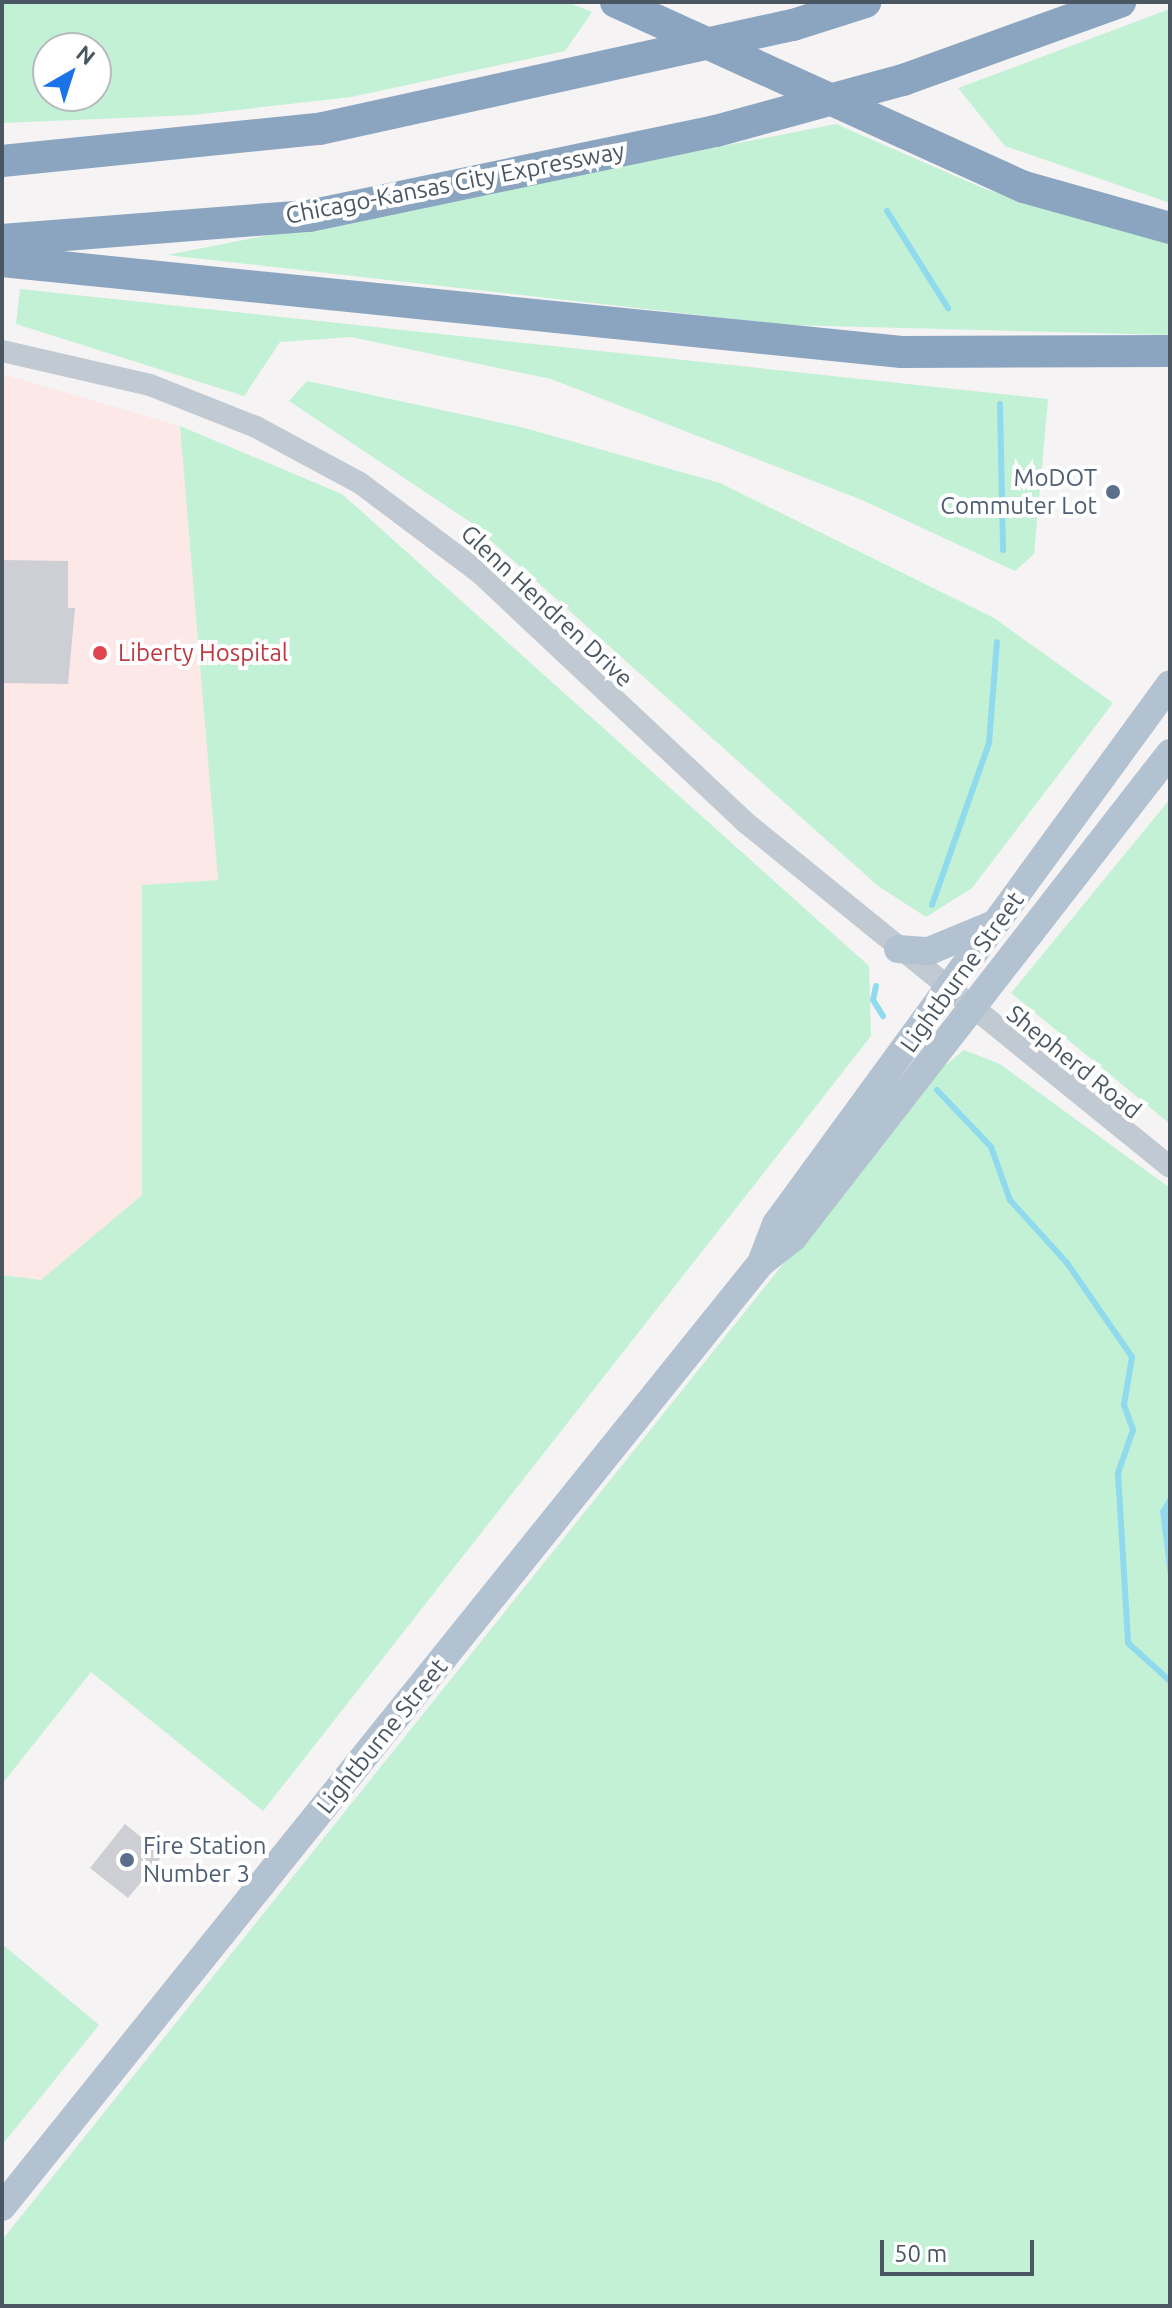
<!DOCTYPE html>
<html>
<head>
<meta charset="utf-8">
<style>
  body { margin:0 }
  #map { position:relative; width:1172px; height:2308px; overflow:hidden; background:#f5f3f3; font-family:Ubuntu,sans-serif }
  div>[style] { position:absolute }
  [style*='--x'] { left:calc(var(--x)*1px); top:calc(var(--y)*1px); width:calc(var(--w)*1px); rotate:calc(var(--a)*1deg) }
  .medical>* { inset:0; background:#fce8e6 }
  .green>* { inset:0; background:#c3f1d5 }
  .water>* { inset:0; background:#90daee }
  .stream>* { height:6px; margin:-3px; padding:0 3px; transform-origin:3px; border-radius:3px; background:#90daee }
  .building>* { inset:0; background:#cdcfd5 }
  .minor>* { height:22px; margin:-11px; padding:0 11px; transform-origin:11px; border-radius:11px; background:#c1cad2 }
  .major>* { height:28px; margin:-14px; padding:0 14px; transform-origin:14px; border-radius:14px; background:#b3c2d1 }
  .highway>* { height:32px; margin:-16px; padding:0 16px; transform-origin:16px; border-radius:16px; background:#8ba5c1 }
  .dots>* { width:22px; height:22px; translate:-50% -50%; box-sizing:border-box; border:4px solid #fff; border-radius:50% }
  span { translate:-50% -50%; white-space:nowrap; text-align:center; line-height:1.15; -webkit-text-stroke:8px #fff; paint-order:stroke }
  .street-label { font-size:24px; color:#4a5661 }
  .service-label { font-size:24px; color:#4e5e75 }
  .right { translate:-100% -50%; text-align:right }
  .left { translate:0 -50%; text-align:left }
  .health-label { font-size:24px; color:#be3a42 }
  .frame { position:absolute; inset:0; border:4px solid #4a5661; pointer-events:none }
  .north { position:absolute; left:32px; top:32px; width:80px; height:80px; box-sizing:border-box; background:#fff; border:2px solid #b7bbc0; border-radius:50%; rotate:39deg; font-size:22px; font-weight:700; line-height:32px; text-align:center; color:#4a5661 }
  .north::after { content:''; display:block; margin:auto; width:28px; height:36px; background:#1a73e8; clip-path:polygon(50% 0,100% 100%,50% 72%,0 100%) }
  .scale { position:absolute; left:880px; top:2240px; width:154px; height:36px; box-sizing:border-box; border:4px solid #4a5661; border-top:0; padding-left:10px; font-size:24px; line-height:28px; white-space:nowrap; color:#4a5661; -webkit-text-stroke:6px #fff; paint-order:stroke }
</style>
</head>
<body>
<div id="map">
  <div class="medical">
    <i style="clip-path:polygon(2px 374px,180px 426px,218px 880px,142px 885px,142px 1195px,41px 1280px,2px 1275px)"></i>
  </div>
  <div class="green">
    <i style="clip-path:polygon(evenodd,2px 2px,567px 2px,592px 12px,565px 51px,351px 97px,194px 115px,2px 123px,2px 2px,96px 48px,96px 96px,48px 96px,48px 48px,96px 48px)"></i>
    <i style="clip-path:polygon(1170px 9px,1170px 203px,1005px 146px,958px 88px)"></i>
    <i style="clip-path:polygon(836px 124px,985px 189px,1170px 244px,1170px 335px,788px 325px,167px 255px)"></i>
    <i style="clip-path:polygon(20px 289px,1048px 399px,1034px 554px,1015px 571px,862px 500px,551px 379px,351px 337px,280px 342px,244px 396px,16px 324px)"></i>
    <i style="clip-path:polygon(307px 381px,521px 427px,720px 483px,994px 618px,1113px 703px,972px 888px,926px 917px,878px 886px,470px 522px,289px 401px)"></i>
    <i style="clip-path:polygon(180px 426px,342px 494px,869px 966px,871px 1036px,263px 1811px,91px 1672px,2px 1784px,2px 1275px,41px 1280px,142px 1195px,142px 885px,218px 880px)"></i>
    <i style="clip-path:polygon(1170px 799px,1170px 1124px,1011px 993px)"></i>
    <i style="clip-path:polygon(964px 1050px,1000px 1064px,1170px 1188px,1170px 1494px,1160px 1511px,1170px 1593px,1170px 2306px,2px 2306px,2px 2240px,936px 1073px)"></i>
    <i style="clip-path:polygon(2px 1944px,99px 2025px,2px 2145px)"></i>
  </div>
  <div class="water">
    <i style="clip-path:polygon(1170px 1494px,1170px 1593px,1160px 1511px)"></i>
  </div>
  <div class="stream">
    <i style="--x:887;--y:211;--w:115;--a:57.8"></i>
    <i style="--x:1000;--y:404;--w:146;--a:88.8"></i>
    <i style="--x:932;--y:905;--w:172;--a:-70.6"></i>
    <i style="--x:989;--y:743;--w:101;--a:-85.5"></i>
    <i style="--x:876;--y:986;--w:14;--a:102"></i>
    <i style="--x:873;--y:1000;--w:19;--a:58"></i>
    <i style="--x:937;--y:1090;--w:79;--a:46.5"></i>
    <i style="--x:991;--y:1147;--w:56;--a:70.3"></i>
    <i style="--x:1010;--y:1200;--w:85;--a:47.9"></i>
    <i style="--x:1067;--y:1263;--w:114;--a:55.3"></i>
    <i style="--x:1132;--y:1357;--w:49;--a:99.5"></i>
    <i style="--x:1124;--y:1405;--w:27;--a:70"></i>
    <i style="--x:1133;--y:1430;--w:46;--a:109.2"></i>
    <i style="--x:1118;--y:1473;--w:170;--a:86.6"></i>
    <i style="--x:1128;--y:1643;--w:57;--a:42.1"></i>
  </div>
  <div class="building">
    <i style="clip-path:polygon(2px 560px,68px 561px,68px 608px,75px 608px,68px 684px,2px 683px)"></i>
    <i style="clip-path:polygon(125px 1824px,163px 1855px,128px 1898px,90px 1868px)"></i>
  </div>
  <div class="minor">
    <i style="--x:2;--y:351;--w:152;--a:12.9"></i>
    <i style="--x:150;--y:385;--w:114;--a:21.6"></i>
    <i style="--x:256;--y:427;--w:118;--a:28.3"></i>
    <i style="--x:360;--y:483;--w:150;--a:36.9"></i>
    <i style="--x:480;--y:573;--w:364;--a:43.2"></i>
    <i style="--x:745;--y:822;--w:547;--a:39.07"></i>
  </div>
  <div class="major">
    <i style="--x:898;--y:949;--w:31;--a:4"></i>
    <i style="--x:929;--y:951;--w:70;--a:-22.6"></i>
    <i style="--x:761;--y:1263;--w:42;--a:-69"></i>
    <i style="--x:776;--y:1224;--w:668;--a:-53.88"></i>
    <i style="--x:2;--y:2207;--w:1211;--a:-51.2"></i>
    <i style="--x:761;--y:1263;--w:41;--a:-38"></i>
    <i style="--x:793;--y:1238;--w:614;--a:-52.14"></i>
  </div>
  <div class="highway">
    <i style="--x:616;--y:2;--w:448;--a:24.4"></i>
    <i style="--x:1024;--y:187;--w:152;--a:15.7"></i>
    <i style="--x:2;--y:161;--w:319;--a:-5.8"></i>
    <i style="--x:319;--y:129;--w:485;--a:-12.4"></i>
    <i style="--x:793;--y:25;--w:76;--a:-17.7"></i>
    <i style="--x:2;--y:240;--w:308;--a:-4.5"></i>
    <i style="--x:309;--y:216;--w:416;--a:-11.8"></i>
    <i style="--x:716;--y:131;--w:194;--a:-15.3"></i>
    <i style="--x:903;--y:80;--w:231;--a:-19.8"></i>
    <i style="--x:2;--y:261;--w:904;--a:5.78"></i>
    <i style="--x:901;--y:352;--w:269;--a:-0.2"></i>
  </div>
  <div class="dots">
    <i style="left:1113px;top:492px;background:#5c6f8a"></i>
    <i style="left:100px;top:653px;background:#e0444e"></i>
    <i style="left:127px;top:1860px;background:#5c6f8a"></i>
  </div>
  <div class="street-label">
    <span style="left:455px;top:183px;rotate:-11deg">Chicago-Kansas City Expressway</span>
    <span style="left:547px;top:606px;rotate:43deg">Glenn Hendren Drive</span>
    <span style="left:962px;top:972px;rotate:-54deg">Lightburne Street</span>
    <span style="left:1074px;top:1062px;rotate:39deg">Shepherd Road</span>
    <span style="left:382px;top:1736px;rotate:-51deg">Lightburne Street</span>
  </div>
  <div class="service-label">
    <span class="right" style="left:1097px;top:492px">MoDOT<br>Commuter Lot</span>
    <span class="left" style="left:143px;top:1860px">Fire Station<br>Number 3</span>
  </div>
  <div class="health-label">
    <span class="left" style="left:118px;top:653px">Liberty Hospital</span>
  </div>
  <div class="frame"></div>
  <div class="north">N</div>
  <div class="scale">50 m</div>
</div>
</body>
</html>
